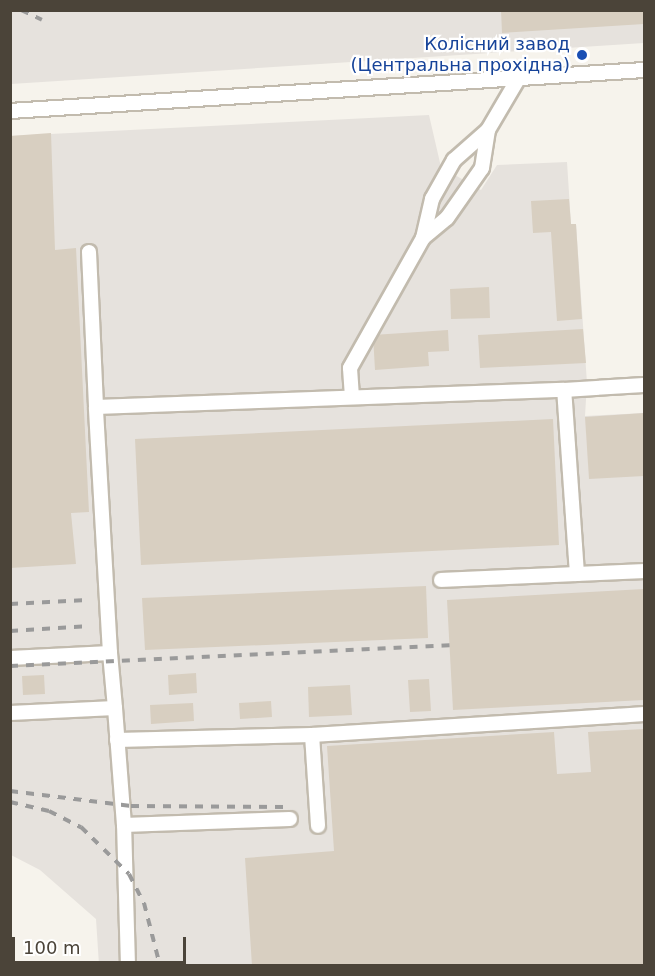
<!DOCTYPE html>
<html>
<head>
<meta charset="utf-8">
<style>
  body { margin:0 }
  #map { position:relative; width:655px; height:976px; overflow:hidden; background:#f6f3ec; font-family:"DejaVu Sans",sans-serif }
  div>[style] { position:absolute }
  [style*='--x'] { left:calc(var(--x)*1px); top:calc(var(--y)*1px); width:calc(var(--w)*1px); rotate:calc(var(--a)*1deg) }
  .industrial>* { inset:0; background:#e6e2dd }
  .building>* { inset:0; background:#d8cfc1 }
  .roads { filter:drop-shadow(2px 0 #c2bbae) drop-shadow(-2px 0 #c2bbae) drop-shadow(0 2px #c2bbae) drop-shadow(0 -2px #c2bbae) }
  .minor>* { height:14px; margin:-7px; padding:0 7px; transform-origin:7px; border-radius:7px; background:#fff }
  .rail>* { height:4px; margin-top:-2px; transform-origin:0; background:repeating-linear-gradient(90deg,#9a9a9a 0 8px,transparent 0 16px) }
  .dots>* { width:16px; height:16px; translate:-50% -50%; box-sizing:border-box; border:3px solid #fff; border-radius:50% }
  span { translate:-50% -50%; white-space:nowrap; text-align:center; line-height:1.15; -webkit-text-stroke:4.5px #fff; paint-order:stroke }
  .transit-label { font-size:18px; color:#164399 }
  .right { translate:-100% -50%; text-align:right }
  .frame { position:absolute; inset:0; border:12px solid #4b4439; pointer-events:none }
  .scale { position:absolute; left:12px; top:937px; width:174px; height:27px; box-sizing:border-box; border:3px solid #4b4439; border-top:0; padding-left:8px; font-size:18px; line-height:21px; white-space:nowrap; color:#4b4439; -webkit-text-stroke:4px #fff; paint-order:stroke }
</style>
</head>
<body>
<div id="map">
  <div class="industrial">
    <i style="clip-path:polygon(11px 11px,644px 11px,644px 43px,11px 84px)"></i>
    <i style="clip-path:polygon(429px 115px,441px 167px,481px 190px,497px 165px,567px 162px,571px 224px,576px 224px,587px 383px,585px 416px,644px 413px,644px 965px,99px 965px,96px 919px,40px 870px,11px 855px,10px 136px)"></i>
  </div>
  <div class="building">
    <i style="clip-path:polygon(501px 10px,644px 10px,644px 24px,502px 33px)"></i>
    <i style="clip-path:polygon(51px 133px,55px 250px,76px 248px,89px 512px,71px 513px,76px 564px,10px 568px,10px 136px)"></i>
    <i style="clip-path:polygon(569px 199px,571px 224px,576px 224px,582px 319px,557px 321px,551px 232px,533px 233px,531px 201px)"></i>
    <i style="clip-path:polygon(489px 287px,490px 318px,451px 319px,450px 289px)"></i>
    <i style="clip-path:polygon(583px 329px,586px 363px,480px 368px,478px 335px)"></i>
    <i style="clip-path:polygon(448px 330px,449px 351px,428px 352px,429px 366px,375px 370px,373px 335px)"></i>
    <i style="clip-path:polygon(644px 413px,644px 476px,589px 479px,585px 417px)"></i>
    <i style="clip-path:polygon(553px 419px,559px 545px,141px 565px,135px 439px)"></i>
    <i style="clip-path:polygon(426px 586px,428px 638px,145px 650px,142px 598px)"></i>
    <i style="clip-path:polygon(644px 589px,644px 700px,453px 710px,447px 600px)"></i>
    <i style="clip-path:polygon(196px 673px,197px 693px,169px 695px,168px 675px)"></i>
    <i style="clip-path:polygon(44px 675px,45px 694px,23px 695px,22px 676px)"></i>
    <i style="clip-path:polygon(429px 679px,431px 711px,410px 712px,408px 680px)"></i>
    <i style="clip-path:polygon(350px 685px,352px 715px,309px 717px,308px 687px)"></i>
    <i style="clip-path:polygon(271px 701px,272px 717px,240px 719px,239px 703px)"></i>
    <i style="clip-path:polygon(193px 703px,194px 721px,151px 724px,150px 705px)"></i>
    <i style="clip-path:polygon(644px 729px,644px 966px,252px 966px,245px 858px,334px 851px,327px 746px,554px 732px,557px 774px,591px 772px,588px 732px)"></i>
  </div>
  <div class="roads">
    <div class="minor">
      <i style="--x:10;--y:111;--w:635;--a:-3.7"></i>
      <i style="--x:423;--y:238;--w:31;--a:-40"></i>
      <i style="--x:447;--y:218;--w:61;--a:-55"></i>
      <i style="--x:482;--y:168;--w:38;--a:-81"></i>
      <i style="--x:89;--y:252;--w:155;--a:87.4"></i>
      <i style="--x:352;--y:397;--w:29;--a:-94"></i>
      <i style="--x:350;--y:368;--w:149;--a:-60.7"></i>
      <i style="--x:423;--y:238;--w:40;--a:-77"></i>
      <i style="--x:432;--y:199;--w:45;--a:-60.6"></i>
      <i style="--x:454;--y:160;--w:45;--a:-41.4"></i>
      <i style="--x:488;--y:130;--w:59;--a:-59.5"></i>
      <i style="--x:577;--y:574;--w:184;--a:-94"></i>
      <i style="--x:564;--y:390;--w:80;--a:-3.6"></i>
      <i style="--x:441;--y:580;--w:203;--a:-2.5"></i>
      <i style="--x:110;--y:653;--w:246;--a:-93.3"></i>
      <i style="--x:96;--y:407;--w:468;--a:-2.1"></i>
      <i style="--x:10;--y:658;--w:100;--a:-2.9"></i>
      <i style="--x:110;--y:653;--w:55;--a:84.8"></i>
      <i style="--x:10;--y:713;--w:105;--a:-2.7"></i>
      <i style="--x:115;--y:708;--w:117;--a:85.6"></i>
      <i style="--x:312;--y:735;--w:333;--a:-3.6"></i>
      <i style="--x:117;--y:740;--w:195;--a:-1.5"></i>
      <i style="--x:312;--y:735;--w:91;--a:86.2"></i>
      <i style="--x:128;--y:966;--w:141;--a:-91.6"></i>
      <i style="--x:124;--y:825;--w:166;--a:-2.1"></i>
    </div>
  </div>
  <div class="rail">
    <i style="--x:21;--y:10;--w:23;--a:25"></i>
    <i style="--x:10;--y:604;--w:77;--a:-3"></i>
    <i style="--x:10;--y:631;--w:80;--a:-3.6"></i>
    <i style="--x:10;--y:666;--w:440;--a:-2.7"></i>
    <i style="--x:10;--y:791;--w:122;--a:7.1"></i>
    <i style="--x:131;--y:806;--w:154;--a:0.4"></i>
    <i style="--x:10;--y:802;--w:40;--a:13"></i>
    <i style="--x:49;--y:811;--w:36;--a:27"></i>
    <i style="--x:81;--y:827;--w:67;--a:44.4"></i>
    <i style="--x:129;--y:874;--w:33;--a:63"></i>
    <i style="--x:144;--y:903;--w:65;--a:75.7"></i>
  </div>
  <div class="dots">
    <i style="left:582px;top:55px;background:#1a4fb4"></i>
  </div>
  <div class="transit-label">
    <span class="right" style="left:570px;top:55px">Колісний завод<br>(Центральна прохідна)</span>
  </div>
  <div class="frame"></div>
  <div class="scale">100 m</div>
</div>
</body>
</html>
